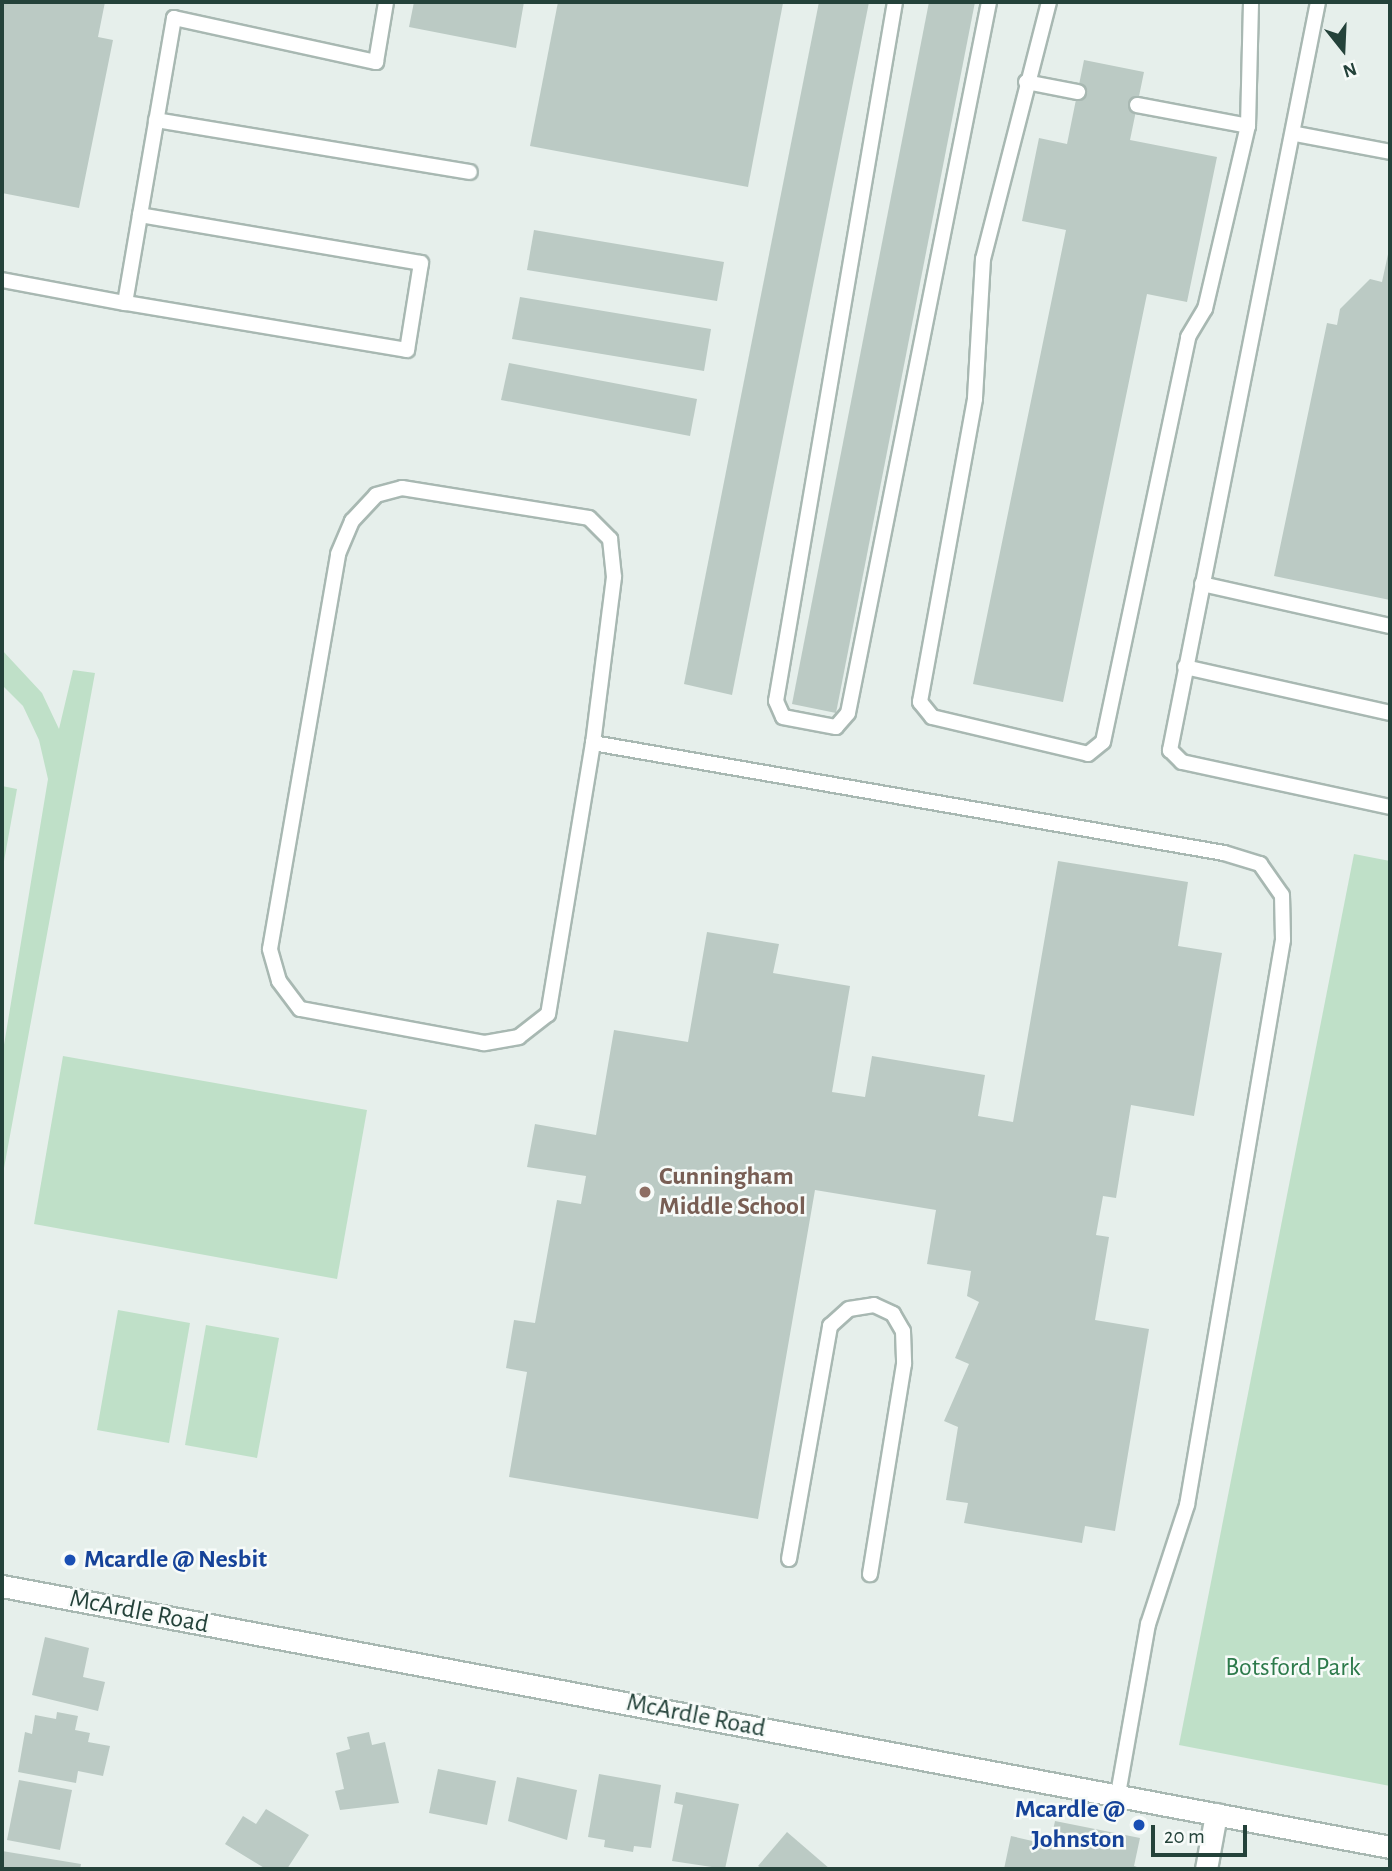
<!DOCTYPE html>
<html>
<head>
<meta charset="utf-8">
<style>
  body { margin:0 }
  #map { position:relative; width:1392px; height:1871px; overflow:hidden; background:#e6efeb; font-family:"Alegreya Sans",sans-serif }
  div>[style] { position:absolute }
  [style*='--x'] { left:calc(var(--x)*1px); top:calc(var(--y)*1px); width:calc(var(--w)*1px); rotate:calc(var(--a)*1deg) }
  .green>* { inset:0; background:#bfe0c8 }
  .building>* { inset:0; background:#bbcac4 }
  .roads { filter:drop-shadow(2px 0 #a8b8b2) drop-shadow(-2px 0 #a8b8b2) drop-shadow(0 2px #a8b8b2) drop-shadow(0 -2px #a8b8b2) }
  .lane>* { height:14px; margin:-7px; padding:0 7px; transform-origin:7px; border-radius:7px; background:#fff }
  .street>* { height:21px; margin:-10.5px; padding:0 10.5px; transform-origin:10.5px; border-radius:10.5px; background:#fff }
  .secondary>* { height:21px; margin:-10.5px; padding:0 10.5px; transform-origin:10.5px; border-radius:10.5px; background:#fff }
  .dots>* { width:19px; height:19px; translate:-50% -50%; box-sizing:border-box; border:4px solid #f7fbf9; border-radius:50% }
  span { translate:-50% -50%; white-space:nowrap; text-align:center; line-height:1.15; -webkit-text-stroke:5px #f7fbf9; paint-order:stroke }
  .education-label { font-size:26px; color:#785e54; font-weight:700 }
  .left { translate:0 -50%; text-align:left }
  .transit-label { font-size:26px; color:#164399; font-weight:700 }
  .right { translate:-100% -50%; text-align:right }
  .street-label { font-size:26px; color:#24423a }
  .park-label { font-size:26px; color:#2d7a4b }
  .frame { position:absolute; inset:0; border:4px solid #24423a; pointer-events:none }
  .north { position:absolute; left:1308px; top:14px; width:70px; height:70px; -webkit-text-stroke:5px #f7fbf9; paint-order:stroke; rotate:162deg; font-size:19px; font-weight:700; line-height:28px; text-align:center; color:#24423a }
  .north::after { content:''; display:block; margin:auto; width:24px; height:32px; background:#24423a; clip-path:polygon(50% 0,100% 100%,50% 72%,0 100%) }
  .scale { position:absolute; left:1151px; top:1825px; width:96px; height:32px; box-sizing:border-box; border:4px solid #24423a; border-top:0; padding-left:9px; font-size:21px; line-height:24px; white-space:nowrap; color:#24423a; -webkit-text-stroke:5px #f7fbf9; paint-order:stroke }
</style>
</head>
<body>
<div id="map">
  <div class="green">
    <i style="clip-path:polygon(2px 650px,42px 693px,59px 729px,73px 670px,95px 673px,2px 1179px,2px 1057px,48px 779px,39px 740px,23px 706px,2px 685px)"></i>
    <i style="clip-path:polygon(2px 786px,17px 789px,2px 872px)"></i>
    <i style="clip-path:polygon(1354px 854px,1390px 861px,1390px 1786px,1179px 1745px)"></i>
    <i style="clip-path:polygon(63px 1056px,367px 1110px,337px 1279px,34px 1224px)"></i>
    <i style="clip-path:polygon(118px 1310px,190px 1323px,169px 1443px,97px 1430px)"></i>
    <i style="clip-path:polygon(206px 1325px,279px 1338px,257px 1458px,185px 1445px)"></i>
  </div>
  <div class="building">
    <i style="clip-path:polygon(2px 2px,105px 2px,98px 37px,113px 40px,79px 208px,2px 193px)"></i>
    <i style="clip-path:polygon(414px 2px,524px 2px,516px 48px,409px 27px)"></i>
    <i style="clip-path:polygon(558px 2px,783px 3px,748px 187px,530px 146px)"></i>
    <i style="clip-path:polygon(819px 2px,869px 2px,732px 695px,684px 684px)"></i>
    <i style="clip-path:polygon(929px 2px,975px 2px,836px 713px,792px 704px)"></i>
    <i style="clip-path:polygon(1084px 60px,1144px 72px,1130px 140px,1217px 157px,1187px 302px,1147px 294px,1063px 702px,973px 684px,1066px 230px,1022px 221px,1039px 138px,1067px 144px)"></i>
    <i style="clip-path:polygon(534px 230px,724px 262px,717px 301px,527px 270px)"></i>
    <i style="clip-path:polygon(1390px 245px,1390px 600px,1274px 576px,1327px 323px,1337px 325px,1340px 309px,1370px 279px,1382px 282px)"></i>
    <i style="clip-path:polygon(520px 297px,711px 329px,704px 371px,512px 339px)"></i>
    <i style="clip-path:polygon(509px 363px,697px 399px,690px 436px,501px 400px)"></i>
    <i style="clip-path:polygon(1058px 861px,1188px 882px,1178px 946px,1222px 953px,1194px 1116px,1131px 1105px,1116px 1198px,1103px 1196px,1096px 1235px,1109px 1237px,1095px 1320px,1149px 1329px,1115px 1531px,1085px 1526px,1082px 1543px,964px 1523px,968px 1503px,946px 1500px,958px 1427px,944px 1421px,969px 1364px,955px 1358px,979px 1302px,967px 1296px,971px 1271px,927px 1264px,936px 1210px,815px 1190px,758px 1519px,509px 1477px,527px 1372px,506px 1368px,514px 1320px,535px 1323px,557px 1200px,581px 1204px,586px 1176px,527px 1167px,535px 1124px,596px 1135px,614px 1030px,688px 1042px,707px 932px,779px 944px,773px 973px,850px 986px,832px 1092px,865px 1097px,872px 1056px,985px 1075px,978px 1116px,1013px 1122px)"></i>
    <i style="clip-path:polygon(45px 1637px,89px 1648px,83px 1677px,105px 1682px,98px 1711px,32px 1695px)"></i>
    <i style="clip-path:polygon(57px 1712px,78px 1716px,75px 1730px,90px 1733px,88px 1742px,110px 1746px,103px 1776px,78px 1771px,76px 1783px,18px 1772px,25px 1732px,32px 1734px,35px 1715px,56px 1719px)"></i>
    <i style="clip-path:polygon(369px 1732px,372px 1745px,385px 1742px,399px 1803px,340px 1810px,335px 1791px,344px 1789px,336px 1753px,350px 1749px,347px 1737px)"></i>
    <i style="clip-path:polygon(438px 1769px,496px 1781px,487px 1825px,429px 1813px)"></i>
    <i style="clip-path:polygon(599px 1774px,661px 1785px,651px 1848px,634px 1846px,633px 1852px,604px 1847px,605px 1840px,588px 1837px)"></i>
    <i style="clip-path:polygon(517px 1777px,577px 1790px,567px 1840px,508px 1821px)"></i>
    <i style="clip-path:polygon(19px 1780px,72px 1790px,60px 1850px,7px 1840px)"></i>
    <i style="clip-path:polygon(676px 1792px,739px 1804px,725px 1869px,672px 1861px,683px 1805px,674px 1803px)"></i>
    <i style="clip-path:polygon(266px 1809px,309px 1835px,287px 1869px,266px 1869px,225px 1844px,243px 1816px,256px 1824px)"></i>
    <i style="clip-path:polygon(1055px 1821px,1140px 1838px,1134px 1866px,1143px 1869px,1004px 1869px,1011px 1836px,1050px 1845px)"></i>
    <i style="clip-path:polygon(787px 1832px,830px 1869px,763px 1869px,758px 1866px)"></i>
    <i style="clip-path:polygon(2px 1851px,81px 1864px,80px 1869px,2px 1869px)"></i>
  </div>
  <div class="roads">
    <div class="lane">
      <i style="--x:895;--y:2;--w:709;--a:99.66"></i>
      <i style="--x:776;--y:701;--w:17;--a:66"></i>
      <i style="--x:783;--y:717;--w:54;--a:10.7"></i>
      <i style="--x:836;--y:727;--w:18;--a:-49"></i>
      <i style="--x:848;--y:713;--w:725;--a:-78.78"></i>
      <i style="--x:1049;--y:2;--w:265;--a:104.4"></i>
      <i style="--x:983;--y:259;--w:140;--a:93.3"></i>
      <i style="--x:975;--y:399;--w:308;--a:100.3"></i>
      <i style="--x:920;--y:702;--w:19;--a:51"></i>
      <i style="--x:932;--y:717;--w:160;--a:13.3"></i>
      <i style="--x:1088;--y:754;--w:19;--a:-39"></i>
      <i style="--x:1103;--y:742;--w:414;--a:-78.1"></i>
      <i style="--x:1188;--y:337;--w:33;--a:-59"></i>
      <i style="--x:1205;--y:309;--w:188;--a:-76.8"></i>
      <i style="--x:1248;--y:126;--w:124;--a:-88.6"></i>
      <i style="--x:1318;--y:2;--w:763;--a:101.19"></i>
      <i style="--x:1170;--y:750;--w:17;--a:45"></i>
      <i style="--x:1182;--y:762;--w:213;--a:12.2"></i>
      <i style="--x:1026;--y:82;--w:53;--a:10.9"></i>
      <i style="--x:1137;--y:105;--w:113;--a:10.7"></i>
      <i style="--x:156;--y:120;--w:318;--a:9.4"></i>
      <i style="--x:1296;--y:134;--w:96;--a:10.8"></i>
      <i style="--x:140;--y:215;--w:285;--a:9.7"></i>
      <i style="--x:421;--y:263;--w:88;--a:99.1"></i>
      <i style="--x:407;--y:350;--w:286;--a:-170.5"></i>
      <i style="--x:125;--y:303;--w:89;--a:-80.3"></i>
      <i style="--x:140;--y:215;--w:200;--a:-80.2"></i>
      <i style="--x:174;--y:18;--w:207;--a:12.3"></i>
      <i style="--x:376;--y:62;--w:61;--a:-80.5"></i>
      <i style="--x:2;--y:280;--w:125;--a:10.6"></i>
      <i style="--x:402;--y:488;--w:189;--a:9.1"></i>
      <i style="--x:589;--y:518;--w:30;--a:45"></i>
      <i style="--x:610;--y:539;--w:38;--a:84"></i>
      <i style="--x:614;--y:577;--w:167;--a:97.2"></i>
      <i style="--x:593;--y:743;--w:275;--a:99.4"></i>
      <i style="--x:548;--y:1014;--w:37;--a:142"></i>
      <i style="--x:519;--y:1037;--w:36;--a:170"></i>
      <i style="--x:484;--y:1043;--w:187;--a:-169.5"></i>
      <i style="--x:300;--y:1009;--w:35;--a:-127"></i>
      <i style="--x:279;--y:981;--w:33;--a:-106"></i>
      <i style="--x:270;--y:949;--w:401;--a:-80.2"></i>
      <i style="--x:338;--y:554;--w:36;--a:-67"></i>
      <i style="--x:352;--y:521;--w:35;--a:-47"></i>
      <i style="--x:376;--y:495;--w:27;--a:-15"></i>
      <i style="--x:1202;--y:584;--w:193;--a:12.6"></i>
      <i style="--x:1185;--y:667;--w:210;--a:12.6"></i>
      <i style="--x:593;--y:743;--w:641;--a:9.89"></i>
      <i style="--x:1224;--y:853;--w:38;--a:17"></i>
      <i style="--x:1260;--y:864;--w:38;--a:55"></i>
      <i style="--x:1282;--y:895;--w:45;--a:88.7"></i>
      <i style="--x:1283;--y:940;--w:573;--a:99.64"></i>
      <i style="--x:1187;--y:1505;--w:125;--a:108.1"></i>
      <i style="--x:1148;--y:1624;--w:174;--a:100"></i>
      <i style="--x:789;--y:1559;--w:237;--a:-80"></i>
      <i style="--x:830;--y:1326;--w:25;--a:-42"></i>
      <i style="--x:849;--y:1309;--w:25;--a:-9"></i>
      <i style="--x:874;--y:1305;--w:21;--a:25"></i>
      <i style="--x:893;--y:1314;--w:20;--a:60"></i>
      <i style="--x:903;--y:1331;--w:33;--a:88"></i>
      <i style="--x:904;--y:1364;--w:213;--a:99.2"></i>
    </div>
    <div class="street">
      <i style="--x:1206;--y:1869;--w:56;--a:-79.7"></i>
    </div>
    <div class="secondary">
      <i style="--x:2;--y:1586;--w:1412;--a:10.65"></i>
    </div>
  </div>
  <div class="dots">
    <i style="left:645px;top:1192px;background:#8d6e63"></i>
    <i style="left:70px;top:1560px;background:#1a4fb4"></i>
    <i style="left:1139px;top:1825px;background:#1a4fb4"></i>
  </div>
  <div class="education-label">
    <span class="left" style="left:659px;top:1192px">Cunningham<br>Middle School</span>
  </div>
  <div class="transit-label">
    <span class="left" style="left:84px;top:1560px">Mcardle @ Nesbit</span>
    <span class="right" style="left:1125px;top:1825px">Mcardle @<br>Johnston</span>
  </div>
  <div class="street-label">
    <span style="left:139px;top:1612px;rotate:11deg">McArdle Road</span>
    <span style="left:696px;top:1716px;rotate:11deg">McArdle Road</span>
  </div>
  <div class="park-label">
    <span style="left:1293px;top:1668px">Botsford Park</span>
  </div>
  <div class="frame"></div>
  <div class="north">N</div>
  <div class="scale">20 m</div>
</div>
</body>
</html>
